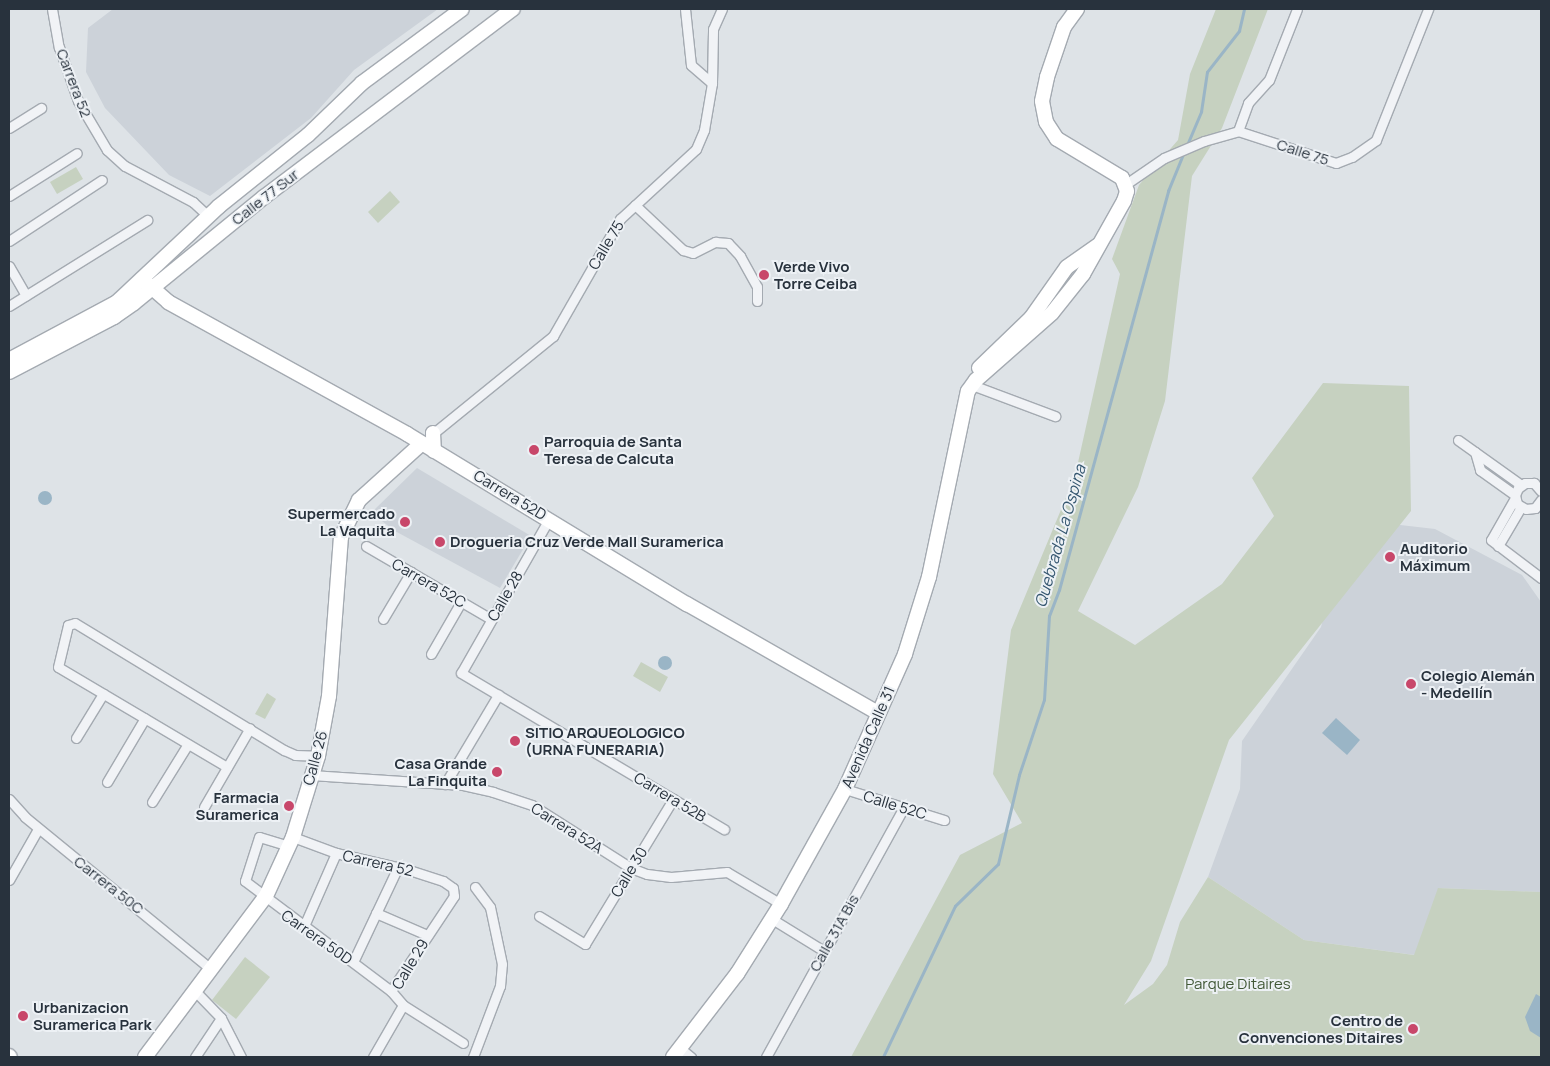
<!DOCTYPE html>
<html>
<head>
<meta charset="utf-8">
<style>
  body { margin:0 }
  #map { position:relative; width:1550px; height:1066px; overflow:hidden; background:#dee3e7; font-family:Manrope,sans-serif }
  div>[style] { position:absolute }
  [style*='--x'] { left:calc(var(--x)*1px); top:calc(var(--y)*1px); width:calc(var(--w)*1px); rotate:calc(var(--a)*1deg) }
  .built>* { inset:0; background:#ccd2d9 }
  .green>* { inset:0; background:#c6d1c0 }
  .water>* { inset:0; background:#9ab5c6 }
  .round { border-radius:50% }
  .stream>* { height:2.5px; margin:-1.25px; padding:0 1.25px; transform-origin:1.25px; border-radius:1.25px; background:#9ab5c6 }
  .roads { filter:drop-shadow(1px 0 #a4aab1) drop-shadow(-1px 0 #a4aab1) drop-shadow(0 1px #a4aab1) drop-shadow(0 -1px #a4aab1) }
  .street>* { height:9px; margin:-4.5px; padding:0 4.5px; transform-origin:4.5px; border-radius:4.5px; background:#f1f3f6 }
  .secondary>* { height:14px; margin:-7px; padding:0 7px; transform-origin:7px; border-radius:7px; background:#fff }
  .dots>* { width:14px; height:14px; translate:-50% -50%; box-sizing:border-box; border:2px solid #edf1f5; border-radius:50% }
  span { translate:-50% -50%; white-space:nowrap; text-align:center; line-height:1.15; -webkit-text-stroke:4px #edf1f5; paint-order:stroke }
  .street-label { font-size:15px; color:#28323d }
  .poi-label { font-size:15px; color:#28323d; font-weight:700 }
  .left { translate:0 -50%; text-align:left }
  .right { translate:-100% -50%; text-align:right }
  .park-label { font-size:15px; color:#415836 }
  .water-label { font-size:16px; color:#34566f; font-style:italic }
  .frame { position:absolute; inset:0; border:10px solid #28323d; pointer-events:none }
</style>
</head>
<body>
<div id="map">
  <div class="built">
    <i style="clip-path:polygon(113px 9px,438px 9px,354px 70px,311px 118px,210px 196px,169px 175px,105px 108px,86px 72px,88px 28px)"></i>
    <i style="clip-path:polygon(417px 468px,531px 536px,500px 588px,395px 531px,374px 515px,373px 511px)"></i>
    <i style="clip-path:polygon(1348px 519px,1435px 529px,1522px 575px,1541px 602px,1541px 892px,1439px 888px,1415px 955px,1304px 940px,1208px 877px,1240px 789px,1242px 741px,1321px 627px)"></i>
  </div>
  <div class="green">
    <i style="clip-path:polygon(1216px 9px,1268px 9px,1222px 128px,1192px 176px,1165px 401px,1138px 487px,1078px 611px,1135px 645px,1222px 584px,1274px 516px,1252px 478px,1323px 383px,1409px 386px,1411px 511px,1229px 740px,1151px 961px,1124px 1005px,1153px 984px,1167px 965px,1180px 922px,1208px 877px,1304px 940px,1414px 955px,1438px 888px,1541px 892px,1541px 1057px,851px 1057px,960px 855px,1022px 823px,993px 774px,1011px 630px,1075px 476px,1120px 274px,1112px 259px,1139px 185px,1178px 140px,1190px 74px)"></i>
    <i style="clip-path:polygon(76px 167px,83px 179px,57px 194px,50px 182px)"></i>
    <i style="clip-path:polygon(390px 191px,400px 202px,378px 223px,368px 212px)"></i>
    <i style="clip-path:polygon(641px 662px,668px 677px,660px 692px,633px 676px)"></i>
    <i style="clip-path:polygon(267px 693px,276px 699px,265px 719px,255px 714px)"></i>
    <i style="clip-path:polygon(245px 957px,270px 977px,236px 1019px,212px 1000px)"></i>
  </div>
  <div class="water">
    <i class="round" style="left:38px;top:491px;width:14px;height:14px"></i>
    <i class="round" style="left:658px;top:656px;width:14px;height:14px"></i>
    <i style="clip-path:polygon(1336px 718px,1360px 740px,1347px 755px,1322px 733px)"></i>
    <i style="clip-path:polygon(1536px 994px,1541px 997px,1541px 1038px,1530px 1031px,1525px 1017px)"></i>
  </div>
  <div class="stream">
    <i style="--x:1187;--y:145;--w:36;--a:-67"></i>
    <i style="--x:1201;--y:112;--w:40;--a:-81.5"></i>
    <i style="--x:1207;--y:72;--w:52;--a:-52"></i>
    <i style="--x:1239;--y:31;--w:23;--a:-77"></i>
    <i style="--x:883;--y:1057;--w:167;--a:-64.5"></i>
    <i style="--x:955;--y:906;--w:60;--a:-44.3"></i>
    <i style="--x:998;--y:864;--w:91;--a:-76.7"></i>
    <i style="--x:1019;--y:775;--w:79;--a:-71.6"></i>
    <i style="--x:1044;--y:700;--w:84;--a:-86.6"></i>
    <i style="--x:1049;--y:616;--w:28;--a:-69"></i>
    <i style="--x:1059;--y:590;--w:414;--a:-74.7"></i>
    <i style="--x:1168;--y:191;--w:42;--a:-67.7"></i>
  </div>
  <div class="roads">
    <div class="street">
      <i style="--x:52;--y:9;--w:39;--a:80"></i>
      <i style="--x:59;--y:47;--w:57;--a:70.6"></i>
      <i style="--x:78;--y:101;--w:57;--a:59.4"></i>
      <i style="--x:107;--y:150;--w:24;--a:42"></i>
      <i style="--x:125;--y:166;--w:77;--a:27.9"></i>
      <i style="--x:193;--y:202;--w:21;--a:43"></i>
      <i style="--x:685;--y:9;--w:56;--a:83.9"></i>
      <i style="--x:691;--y:65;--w:28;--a:41"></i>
      <i style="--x:9;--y:128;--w:38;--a:-32"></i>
      <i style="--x:1238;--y:131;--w:30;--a:-70"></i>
      <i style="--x:1248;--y:103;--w:31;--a:-48"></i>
      <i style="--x:1269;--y:80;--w:76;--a:-68.5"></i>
      <i style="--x:1126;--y:184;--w:46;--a:-34.4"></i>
      <i style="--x:1164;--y:158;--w:43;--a:-23"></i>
      <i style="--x:1204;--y:141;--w:35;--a:-16"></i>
      <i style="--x:1238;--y:131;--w:103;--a:18.1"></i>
      <i style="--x:1336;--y:163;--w:17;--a:-21"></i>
      <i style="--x:1352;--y:157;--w:29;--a:-35"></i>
      <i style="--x:1376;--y:140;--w:141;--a:-68.3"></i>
      <i style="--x:9;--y:196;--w:80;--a:-32.3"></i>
      <i style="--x:635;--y:205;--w:66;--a:43.2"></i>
      <i style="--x:683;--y:250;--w:10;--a:17"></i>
      <i style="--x:693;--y:253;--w:25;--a:-27"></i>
      <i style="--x:715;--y:242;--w:13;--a:4"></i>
      <i style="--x:728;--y:243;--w:18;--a:47"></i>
      <i style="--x:740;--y:256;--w:35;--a:61"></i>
      <i style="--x:757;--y:287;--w:14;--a:90"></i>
      <i style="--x:9;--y:241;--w:111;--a:-33.3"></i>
      <i style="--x:9;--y:266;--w:34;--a:60"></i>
      <i style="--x:9;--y:306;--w:163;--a:-31.9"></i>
      <i style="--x:972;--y:385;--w:89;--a:20.5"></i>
      <i style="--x:430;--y:436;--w:159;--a:-39.1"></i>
      <i style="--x:553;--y:336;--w:135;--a:-60.2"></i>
      <i style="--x:620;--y:219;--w:103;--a:-42.6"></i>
      <i style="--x:696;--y:149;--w:21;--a:-67"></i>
      <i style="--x:704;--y:130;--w:48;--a:-80.3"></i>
      <i style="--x:712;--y:83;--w:54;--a:-88.9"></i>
      <i style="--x:713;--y:29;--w:22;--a:-66"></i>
      <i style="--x:1458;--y:440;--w:77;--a:35.5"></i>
      <i style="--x:1475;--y:452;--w:19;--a:74"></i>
      <i style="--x:1480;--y:470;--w:43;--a:35.5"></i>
      <i style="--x:1541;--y:491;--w:11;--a:-131"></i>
      <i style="--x:1534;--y:483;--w:9;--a:180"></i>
      <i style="--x:1525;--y:483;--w:9;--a:144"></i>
      <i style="--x:1518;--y:488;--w:8;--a:113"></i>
      <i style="--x:1515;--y:495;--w:9;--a:77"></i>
      <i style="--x:1517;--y:504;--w:10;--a:29"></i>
      <i style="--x:1526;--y:509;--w:9;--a:-6"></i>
      <i style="--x:1535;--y:508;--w:10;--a:-53"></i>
      <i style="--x:1515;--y:498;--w:48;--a:119.7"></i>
      <i style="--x:1491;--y:540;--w:63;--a:37.2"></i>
      <i style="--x:549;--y:519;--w:177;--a:119.7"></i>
      <i style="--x:461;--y:673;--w:306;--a:30.7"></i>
      <i style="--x:366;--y:546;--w:145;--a:30.3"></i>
      <i style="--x:1498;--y:546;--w:45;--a:-59.5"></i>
      <i style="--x:383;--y:619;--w:55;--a:-59.2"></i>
      <i style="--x:431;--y:654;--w:60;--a:-60"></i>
      <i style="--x:76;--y:738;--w:52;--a:-58.5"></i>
      <i style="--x:227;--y:767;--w:196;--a:-149.4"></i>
      <i style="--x:58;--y:667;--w:43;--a:-76.6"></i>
      <i style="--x:68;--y:625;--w:7;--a:-16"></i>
      <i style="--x:75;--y:623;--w:245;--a:31.3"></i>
      <i style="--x:284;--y:750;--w:12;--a:24"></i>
      <i style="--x:295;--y:755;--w:23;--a:2"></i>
      <i style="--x:311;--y:775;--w:152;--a:3.8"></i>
      <i style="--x:463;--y:785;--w:31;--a:13"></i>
      <i style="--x:493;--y:792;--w:41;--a:18.4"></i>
      <i style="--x:532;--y:805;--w:117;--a:32.5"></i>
      <i style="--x:631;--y:868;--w:17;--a:21"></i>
      <i style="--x:647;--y:874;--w:24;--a:7"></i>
      <i style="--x:671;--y:877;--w:56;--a:-5.1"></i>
      <i style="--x:727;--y:872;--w:63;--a:30.7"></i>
      <i style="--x:107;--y:782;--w:74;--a:-59.3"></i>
      <i style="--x:445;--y:784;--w:104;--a:-59.2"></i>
      <i style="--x:845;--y:789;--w:104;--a:17.4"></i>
      <i style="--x:9;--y:799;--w:24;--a:48"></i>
      <i style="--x:25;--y:817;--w:240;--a:39.3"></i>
      <i style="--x:152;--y:802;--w:68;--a:-58.2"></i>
      <i style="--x:204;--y:807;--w:91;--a:-59.8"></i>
      <i style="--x:293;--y:837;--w:46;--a:20.4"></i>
      <i style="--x:336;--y:853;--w:72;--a:12.9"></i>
      <i style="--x:406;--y:869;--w:39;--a:18"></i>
      <i style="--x:443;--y:881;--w:12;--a:35"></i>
      <i style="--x:453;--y:888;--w:8;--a:83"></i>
      <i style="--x:454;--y:896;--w:114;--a:123.6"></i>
      <i style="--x:289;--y:846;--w:31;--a:-163"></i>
      <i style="--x:259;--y:837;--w:46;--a:107.7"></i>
      <i style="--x:245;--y:881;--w:183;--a:37"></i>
      <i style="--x:391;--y:991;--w:18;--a:49"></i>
      <i style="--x:403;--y:1005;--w:60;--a:120"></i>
      <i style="--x:9;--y:880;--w:59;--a:-60.4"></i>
      <i style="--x:376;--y:913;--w:56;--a:23.3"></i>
      <i style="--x:539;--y:916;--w:54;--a:31.3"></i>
      <i style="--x:585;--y:944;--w:170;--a:-58.7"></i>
      <i style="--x:772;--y:919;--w:61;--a:31.6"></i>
      <i style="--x:304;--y:926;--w:80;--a:-66.3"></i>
      <i style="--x:353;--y:962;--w:105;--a:-64.7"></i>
      <i style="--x:195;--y:991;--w:37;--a:46"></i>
      <i style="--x:221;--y:1018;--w:44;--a:62.9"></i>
      <i style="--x:403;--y:1005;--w:71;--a:32.3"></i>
      <i style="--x:681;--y:1049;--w:13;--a:39"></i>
      <i style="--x:195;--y:1057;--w:47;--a:-56.3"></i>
      <i style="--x:473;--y:1057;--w:76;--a:-69.2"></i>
      <i style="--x:500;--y:986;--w:22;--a:-85"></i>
      <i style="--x:502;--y:964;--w:58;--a:-101.9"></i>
      <i style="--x:490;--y:907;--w:25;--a:-127"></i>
      <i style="--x:766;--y:1057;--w:283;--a:-61.1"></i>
    </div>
    <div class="secondary">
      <i style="--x:142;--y:279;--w:35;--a:41"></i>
      <i style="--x:168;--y:302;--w:273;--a:28.9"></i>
      <i style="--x:407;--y:434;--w:328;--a:31.3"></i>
      <i style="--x:687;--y:604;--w:220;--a:29.7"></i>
      <i style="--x:9;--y:360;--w:123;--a:-28.2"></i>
      <i style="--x:117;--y:302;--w:139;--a:-43.2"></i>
      <i style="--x:218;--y:207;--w:115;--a:-38.7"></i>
      <i style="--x:308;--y:135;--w:75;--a:-43.9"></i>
      <i style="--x:362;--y:83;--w:124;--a:-36.5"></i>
      <i style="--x:979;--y:368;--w:72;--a:-43.9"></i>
      <i style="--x:1031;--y:318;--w:62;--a:-54.8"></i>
      <i style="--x:1067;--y:267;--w:37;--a:-35"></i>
      <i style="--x:9;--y:372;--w:119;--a:-27.6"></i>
      <i style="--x:114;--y:317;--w:24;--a:-35"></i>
      <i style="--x:134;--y:303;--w:168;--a:-39.2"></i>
      <i style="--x:264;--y:197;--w:312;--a:-37.1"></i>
      <i style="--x:433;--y:433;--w:18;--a:87"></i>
      <i style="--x:9;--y:1056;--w:1;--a:45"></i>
      <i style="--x:145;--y:1057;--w:201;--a:-53.1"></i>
      <i style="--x:266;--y:896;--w:65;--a:-65.4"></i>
      <i style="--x:293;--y:837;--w:85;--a:-72.8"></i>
      <i style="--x:318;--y:756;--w:61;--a:-79.6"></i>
      <i style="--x:329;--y:696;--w:159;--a:-85.7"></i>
      <i style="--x:341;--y:537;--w:41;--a:-64.1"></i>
      <i style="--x:359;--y:500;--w:84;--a:-42.1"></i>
      <i style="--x:673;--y:1057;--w:105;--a:-52.4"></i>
      <i style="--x:737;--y:974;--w:83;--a:-57.8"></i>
      <i style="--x:781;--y:904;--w:132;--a:-60.9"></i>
      <i style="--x:845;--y:789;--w:148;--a:-66"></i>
      <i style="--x:905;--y:654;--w:81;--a:-72.7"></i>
      <i style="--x:929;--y:577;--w:190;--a:-78.2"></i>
      <i style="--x:968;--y:391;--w:14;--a:-54"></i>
      <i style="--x:976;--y:380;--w:101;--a:-41.4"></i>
      <i style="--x:1052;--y:313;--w:50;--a:-51.5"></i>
      <i style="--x:1083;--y:274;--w:84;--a:-60.7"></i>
      <i style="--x:1124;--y:201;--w:10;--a:-73"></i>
      <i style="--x:1127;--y:191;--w:14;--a:-111"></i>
      <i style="--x:1122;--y:178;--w:76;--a:-149"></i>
      <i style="--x:1057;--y:139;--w:20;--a:-123"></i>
      <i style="--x:1046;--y:122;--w:21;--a:-101"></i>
      <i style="--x:1042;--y:101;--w:25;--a:-78"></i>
      <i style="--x:1047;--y:77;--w:53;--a:-71.2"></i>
      <i style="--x:1064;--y:27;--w:22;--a:-54"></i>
    </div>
  </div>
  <div class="dots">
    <i style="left:764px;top:275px;background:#c8476a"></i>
    <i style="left:534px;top:450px;background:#c8476a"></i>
    <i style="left:405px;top:522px;background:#c8476a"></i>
    <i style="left:440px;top:542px;background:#c8476a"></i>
    <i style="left:1390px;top:557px;background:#c8476a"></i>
    <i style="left:1411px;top:684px;background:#c8476a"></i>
    <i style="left:515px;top:741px;background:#c8476a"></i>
    <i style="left:497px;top:772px;background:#c8476a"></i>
    <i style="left:289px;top:806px;background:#c8476a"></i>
    <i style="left:23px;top:1016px;background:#c8476a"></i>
    <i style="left:1413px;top:1029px;background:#c8476a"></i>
  </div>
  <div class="street-label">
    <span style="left:74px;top:83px;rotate:69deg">Carrera 52</span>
    <span style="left:1303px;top:152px;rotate:18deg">Calle 75</span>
    <span style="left:265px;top:197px;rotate:-38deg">Calle 77 Sur</span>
    <span style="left:606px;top:245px;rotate:-59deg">Calle 75</span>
    <span style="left:510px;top:495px;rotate:31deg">Carrera 52D</span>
    <span style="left:429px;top:583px;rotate:30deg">Carrera 52C</span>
    <span style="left:505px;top:596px;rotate:-60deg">Calle 28</span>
    <span style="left:868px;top:737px;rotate:-66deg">Avenida Calle 31</span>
    <span style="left:315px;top:758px;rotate:-75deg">Calle 26</span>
    <span style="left:670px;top:797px;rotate:31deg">Carrera 52B</span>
    <span style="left:895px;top:805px;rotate:17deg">Calle 52C</span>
    <span style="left:567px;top:828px;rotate:32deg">Carrera 52A</span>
    <span style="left:378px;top:863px;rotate:13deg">Carrera 52</span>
    <span style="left:629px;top:872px;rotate:-59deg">Calle 30</span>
    <span style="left:109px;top:885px;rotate:38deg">Carrera 50C</span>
    <span style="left:834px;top:933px;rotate:-61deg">Calle 31A Bis</span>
    <span style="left:317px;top:937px;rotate:35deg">Carrera 50D</span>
    <span style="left:410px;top:964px;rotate:-59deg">Calle 29</span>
  </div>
  <div class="poi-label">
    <span class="left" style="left:774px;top:275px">Verde Vivo<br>Torre Ceiba</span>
    <span class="left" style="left:544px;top:450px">Parroquia de Santa<br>Teresa de Calcuta</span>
    <span class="right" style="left:395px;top:522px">Supermercado<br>La Vaquita</span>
    <span class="left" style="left:450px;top:542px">Drogueria Cruz Verde Mall Suramerica</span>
    <span class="left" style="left:1400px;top:557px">Auditorio<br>Máximum</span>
    <span class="left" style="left:1421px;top:684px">Colegio Alemán<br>- Medellín</span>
    <span class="left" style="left:525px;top:741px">SITIO ARQUEOLOGICO<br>(URNA FUNERARIA)</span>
    <span class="right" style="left:487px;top:772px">Casa Grande<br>La Finquita</span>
    <span class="right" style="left:279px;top:806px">Farmacia<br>Suramerica</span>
    <span class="left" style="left:33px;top:1016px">Urbanizacion<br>Suramerica Park</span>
    <span class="right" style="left:1403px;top:1029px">Centro de<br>Convenciones Ditaires</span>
  </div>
  <div class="park-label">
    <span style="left:1238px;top:984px">Parque Ditaires</span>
  </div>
  <div class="water-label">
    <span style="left:1060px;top:536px;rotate:-74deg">Quebrada La Ospina</span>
  </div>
  <div class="frame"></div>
</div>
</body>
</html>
